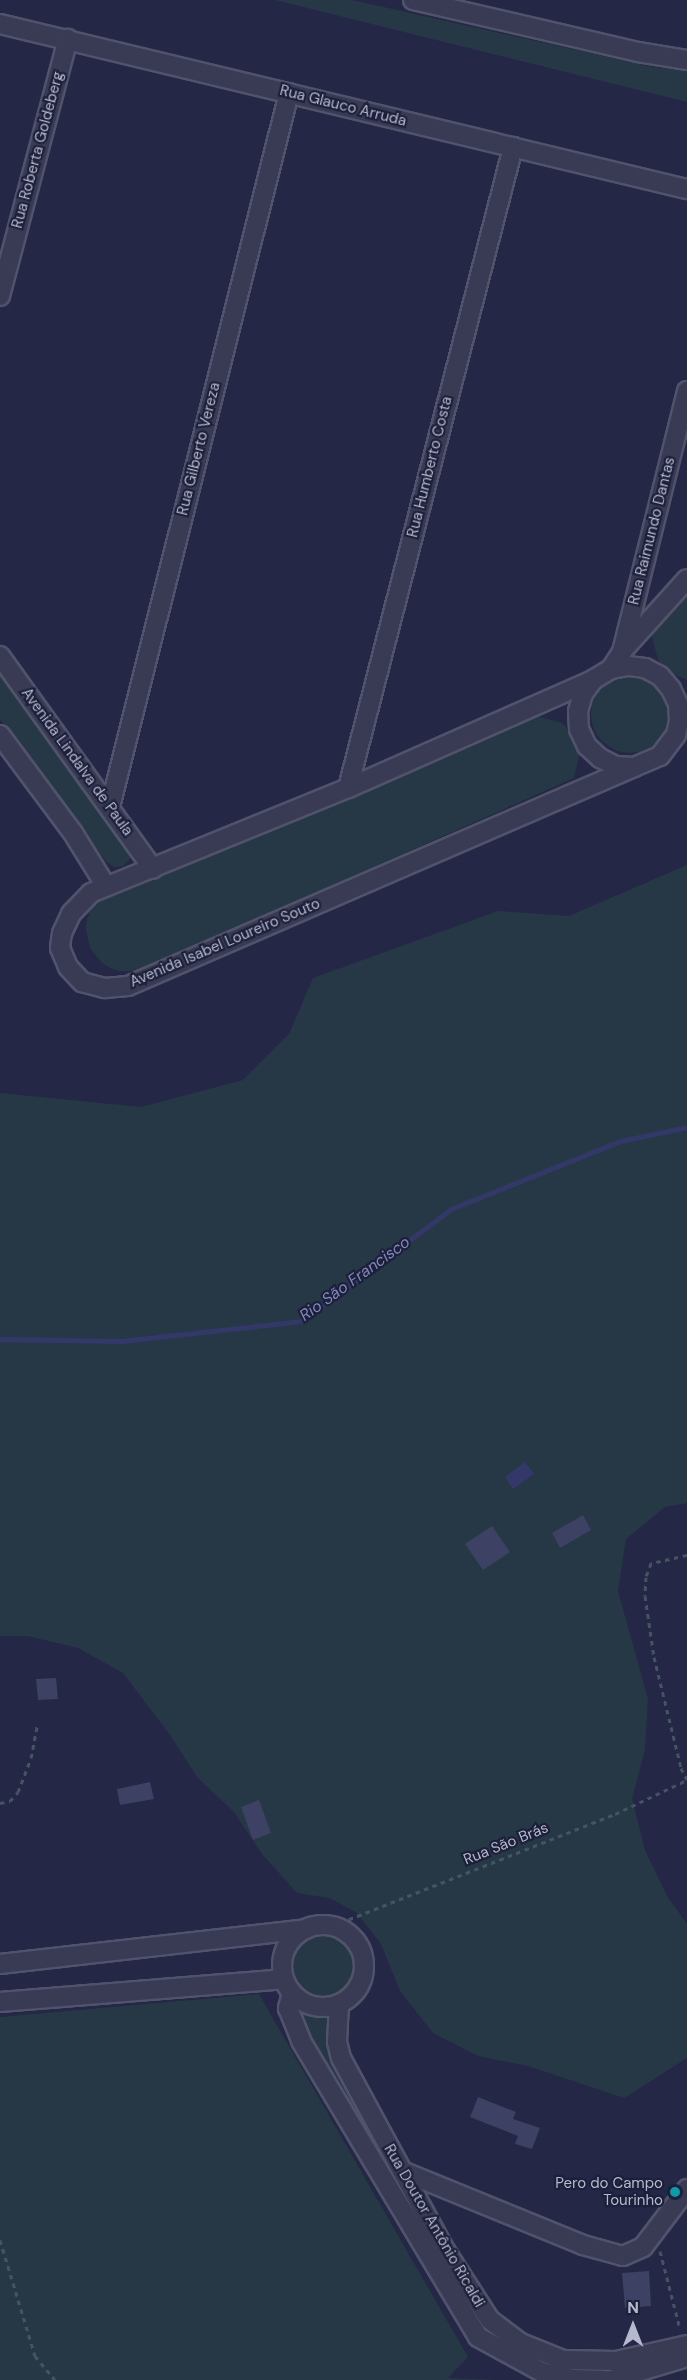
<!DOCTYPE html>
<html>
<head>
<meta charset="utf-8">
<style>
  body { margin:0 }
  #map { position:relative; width:687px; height:2380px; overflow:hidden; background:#242745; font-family:"DM Sans",sans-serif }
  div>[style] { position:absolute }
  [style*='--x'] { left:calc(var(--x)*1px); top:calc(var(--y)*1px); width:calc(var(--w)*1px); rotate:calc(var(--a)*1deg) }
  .green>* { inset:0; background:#263846 }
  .round { border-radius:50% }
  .water>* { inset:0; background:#333869 }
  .stream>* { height:5px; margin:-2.5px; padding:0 2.5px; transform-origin:2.5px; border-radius:2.5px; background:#333869 }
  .building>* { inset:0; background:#3d4163 }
  .path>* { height:3px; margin-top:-1.5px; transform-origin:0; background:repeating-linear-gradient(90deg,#445562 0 4.5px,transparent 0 9px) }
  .roads { filter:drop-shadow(2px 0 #51536c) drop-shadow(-2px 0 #51536c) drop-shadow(0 2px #51536c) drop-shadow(0 -2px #51536c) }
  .minor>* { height:18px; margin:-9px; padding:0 9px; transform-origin:9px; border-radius:9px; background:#393b54 }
  .minor>.ring { margin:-9px; padding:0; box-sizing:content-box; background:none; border:18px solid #393b54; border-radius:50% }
  .tertiary>* { height:18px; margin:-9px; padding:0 9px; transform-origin:9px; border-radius:9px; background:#393b54 }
  .dots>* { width:16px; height:16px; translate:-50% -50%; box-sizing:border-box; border:3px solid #1d203a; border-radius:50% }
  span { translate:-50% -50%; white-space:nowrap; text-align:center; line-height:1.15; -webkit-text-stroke:4.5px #1d203a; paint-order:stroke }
  .street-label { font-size:15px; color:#b6b8ce }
  .poi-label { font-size:15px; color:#b6b8ce }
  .right { translate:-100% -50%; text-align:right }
  .water-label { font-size:16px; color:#8288bc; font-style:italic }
  .north { position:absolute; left:603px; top:2296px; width:60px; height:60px; -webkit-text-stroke:4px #1d203a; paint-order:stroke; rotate:0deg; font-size:16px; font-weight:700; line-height:24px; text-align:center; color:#b6b8ce }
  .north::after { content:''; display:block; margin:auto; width:21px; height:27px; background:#b6b8ce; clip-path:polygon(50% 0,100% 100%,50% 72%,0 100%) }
</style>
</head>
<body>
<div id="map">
  <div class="green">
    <i style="clip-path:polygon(275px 0,352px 0,653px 67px,687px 71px,687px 102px)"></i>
    <i style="clip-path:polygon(687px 593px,687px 680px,671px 673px,658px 660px,651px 633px)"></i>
    <i style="clip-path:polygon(0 670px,131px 851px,130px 859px,123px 866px,114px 867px,106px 862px,0 719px)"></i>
    <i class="round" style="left:591px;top:675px;width:78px;height:78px"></i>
    <i style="clip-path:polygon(537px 716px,562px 723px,573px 735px,580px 752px,574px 778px,139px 971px,119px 971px,110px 968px,102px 963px,90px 948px,86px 930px,87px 920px,90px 911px,103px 897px)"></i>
    <i style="clip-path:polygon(687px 865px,687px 1503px,665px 1507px,626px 1539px,618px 1591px,648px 1699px,645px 1750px,632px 1799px,645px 1850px,667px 1896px,687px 1924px,687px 2058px,624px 2098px,528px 2066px,478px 2056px,433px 2033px,400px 1991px,381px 1944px,356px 1912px,329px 1898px,297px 1893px,262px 1854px,234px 1812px,197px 1777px,170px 1735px,123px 1673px,78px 1648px,28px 1636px,0 1636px,0 1093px,141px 1107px,243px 1080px,289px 1034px,313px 978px,498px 911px,569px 916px)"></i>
    <i class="round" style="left:286px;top:1930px;width:74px;height:74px"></i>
    <i style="clip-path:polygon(259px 1994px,468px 2357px,448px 2378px,497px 2380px,0 2380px,0 2017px)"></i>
    <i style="clip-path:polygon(298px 2010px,330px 2013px,328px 2033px,330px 2044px,431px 2235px,421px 2236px,309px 2046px)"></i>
  </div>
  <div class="water">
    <i style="clip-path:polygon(525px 1462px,534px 1474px,513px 1489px,505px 1477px)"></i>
  </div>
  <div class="stream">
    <i style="--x:0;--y:1339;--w:121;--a:0.9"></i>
    <i style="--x:121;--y:1341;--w:181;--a:-6.3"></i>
    <i style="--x:301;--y:1321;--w:187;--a:-36.7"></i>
    <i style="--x:451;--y:1209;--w:182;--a:-21.9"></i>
    <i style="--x:620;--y:1141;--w:68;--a:-11.8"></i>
  </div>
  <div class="building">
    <i style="clip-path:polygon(583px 1515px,591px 1530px,560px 1548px,552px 1533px)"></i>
    <i style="clip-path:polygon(492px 1526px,510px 1552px,483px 1570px,465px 1544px)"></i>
    <i style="clip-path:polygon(56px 1678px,58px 1699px,38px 1700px,36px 1679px)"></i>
    <i style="clip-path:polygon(150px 1782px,154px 1799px,120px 1805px,117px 1789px)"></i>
    <i style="clip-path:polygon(259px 1800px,271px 1833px,253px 1840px,241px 1807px)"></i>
    <i style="clip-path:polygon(478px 2097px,516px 2112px,513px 2119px,540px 2128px,532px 2149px,515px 2144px,518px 2136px,470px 2117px)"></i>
    <i style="clip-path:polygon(649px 2271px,651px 2306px,625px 2308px,622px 2273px)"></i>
  </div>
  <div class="path">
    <i style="--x:687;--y:1555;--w:37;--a:167"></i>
    <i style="--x:651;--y:1563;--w:15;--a:110"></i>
    <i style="--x:646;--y:1577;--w:19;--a:93"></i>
    <i style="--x:645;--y:1596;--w:62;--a:81.6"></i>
    <i style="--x:654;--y:1657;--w:114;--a:76.3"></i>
    <i style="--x:681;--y:1768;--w:13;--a:63"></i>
    <i style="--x:0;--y:1803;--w:10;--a:-11"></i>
    <i style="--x:10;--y:1801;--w:12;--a:-48"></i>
    <i style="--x:18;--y:1792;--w:36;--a:-69"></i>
    <i style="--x:31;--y:1758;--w:32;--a:-79"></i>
    <i style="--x:332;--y:1926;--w:304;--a:-21.6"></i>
    <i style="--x:615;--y:1814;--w:80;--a:-25.3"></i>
    <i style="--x:0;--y:2240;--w:121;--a:73.2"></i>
    <i style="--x:35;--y:2356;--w:31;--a:50"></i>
    <i style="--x:660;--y:2251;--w:81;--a:75.6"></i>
  </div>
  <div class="roads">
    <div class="minor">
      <i style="--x:0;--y:24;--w:707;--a:13.51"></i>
      <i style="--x:0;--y:296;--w:266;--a:-75.2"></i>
      <i style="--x:624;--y:649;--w:94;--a:-48"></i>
      <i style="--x:0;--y:656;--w:262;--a:54.3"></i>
      <i style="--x:611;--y:669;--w:20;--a:-57"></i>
      <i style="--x:622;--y:652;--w:269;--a:-76"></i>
      <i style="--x:593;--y:680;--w:17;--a:126"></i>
      <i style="--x:583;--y:694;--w:18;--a:106"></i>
      <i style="--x:578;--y:711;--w:18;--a:87"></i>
      <i style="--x:579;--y:729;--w:19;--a:65"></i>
      <i style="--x:587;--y:746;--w:18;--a:43"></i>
      <i style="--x:600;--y:758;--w:18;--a:27"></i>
      <i style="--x:616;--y:766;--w:18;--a:3"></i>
      <i style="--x:634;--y:767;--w:28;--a:-23"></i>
      <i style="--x:660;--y:756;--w:26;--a:-53"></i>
      <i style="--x:676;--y:735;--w:14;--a:-78"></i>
      <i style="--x:679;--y:721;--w:17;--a:-93"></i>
      <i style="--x:678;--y:704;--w:17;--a:-115"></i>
      <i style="--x:671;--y:689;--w:17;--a:-130"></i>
      <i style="--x:660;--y:676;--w:17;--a:-152"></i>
      <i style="--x:645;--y:668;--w:17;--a:-173"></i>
      <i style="--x:628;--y:666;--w:17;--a:170"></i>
      <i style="--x:611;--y:669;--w:21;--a:149"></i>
      <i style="--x:593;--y:680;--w:268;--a:156.2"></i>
      <i style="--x:348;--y:788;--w:278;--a:157.8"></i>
      <i style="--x:91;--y:893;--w:29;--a:134"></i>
      <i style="--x:71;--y:914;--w:21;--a:115"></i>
      <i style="--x:62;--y:933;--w:15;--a:98"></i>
      <i style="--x:60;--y:948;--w:21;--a:67"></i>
      <i style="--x:68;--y:967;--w:21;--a:47"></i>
      <i style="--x:82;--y:982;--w:24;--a:15"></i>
      <i style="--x:105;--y:988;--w:23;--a:-5"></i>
      <i style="--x:128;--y:986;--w:551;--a:-23.4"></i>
      <i style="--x:0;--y:735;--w:122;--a:53.3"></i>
      <i style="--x:73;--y:833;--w:62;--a:58.1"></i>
      <i style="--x:348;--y:788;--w:662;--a:-75.56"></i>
      <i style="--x:110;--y:807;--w:736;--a:-75.93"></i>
      <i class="ring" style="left:282px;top:1925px;width:64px;height:64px"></i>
      <i style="--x:0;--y:1964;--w:308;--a:-6.5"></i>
      <i style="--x:292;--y:1993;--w:16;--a:105"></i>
      <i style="--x:288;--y:2008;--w:35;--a:68"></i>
      <i style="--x:301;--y:2041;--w:345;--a:59.1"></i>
      <i style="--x:478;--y:2337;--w:73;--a:28.7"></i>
      <i style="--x:542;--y:2372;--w:32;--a:13"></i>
      <i style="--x:573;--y:2379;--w:31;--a:2"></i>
      <i style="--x:0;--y:2002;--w:284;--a:-4.6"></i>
      <i style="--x:339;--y:2004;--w:38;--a:93"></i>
      <i style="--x:337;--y:2042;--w:16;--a:76"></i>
      <i style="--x:341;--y:2058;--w:218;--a:61.6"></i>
      <i style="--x:445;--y:2250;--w:83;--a:57.3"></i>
      <i style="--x:490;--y:2320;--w:39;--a:37"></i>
      <i style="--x:521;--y:2343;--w:45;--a:22"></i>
      <i style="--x:563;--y:2360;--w:53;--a:1.1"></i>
      <i style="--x:616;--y:2361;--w:73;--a:-12.7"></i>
      <i style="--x:402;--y:2171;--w:196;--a:22.2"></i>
      <i style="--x:583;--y:2245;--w:41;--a:15.4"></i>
      <i style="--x:623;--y:2256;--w:22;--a:-24"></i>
      <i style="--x:643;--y:2247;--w:73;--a:-52.8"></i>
      <i style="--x:611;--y:2380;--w:79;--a:-16.8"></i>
    </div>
    <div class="tertiary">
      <i style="--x:413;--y:0;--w:231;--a:13"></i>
      <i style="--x:638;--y:52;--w:50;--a:9.3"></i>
    </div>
  </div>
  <div class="dots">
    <i style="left:675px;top:2192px;background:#0f9aa8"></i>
  </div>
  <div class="street-label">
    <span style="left:343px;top:106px;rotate:14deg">Rua Glauco Arruda</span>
    <span style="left:38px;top:150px;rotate:-75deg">Rua Roberta Goldeberg</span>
    <span style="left:199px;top:449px;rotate:-76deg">Rua Gilberto Vereza</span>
    <span style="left:430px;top:467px;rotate:-76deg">Rua Humberto Costa</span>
    <span style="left:652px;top:531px;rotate:-76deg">Rua Raimundo Dantas</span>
    <span style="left:77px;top:762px;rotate:54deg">Avenida Lindalva de Paula</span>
    <span style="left:225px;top:943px;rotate:-23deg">Avenida Isabel Loureiro Souto</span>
    <span style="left:506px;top:1844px;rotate:-22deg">Rua São Brás</span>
    <span style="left:434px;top:2226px;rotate:60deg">Rua Doutor Antônio Ricaldi</span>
  </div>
  <div class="poi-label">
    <span class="right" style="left:663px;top:2192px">Pero do Campo<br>Tourinho</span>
  </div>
  <div class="water-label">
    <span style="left:355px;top:1279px;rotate:-36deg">Rio São Francisco</span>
  </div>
  <div class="north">N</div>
</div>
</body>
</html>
